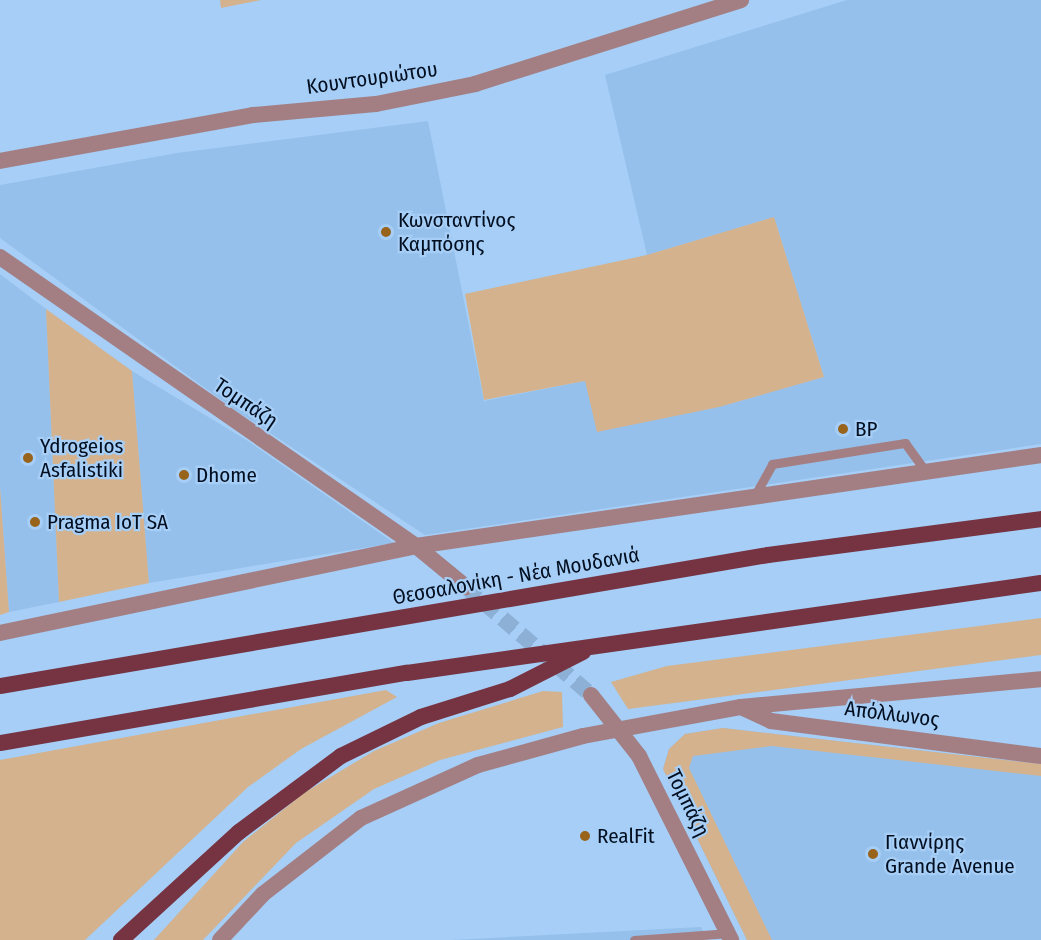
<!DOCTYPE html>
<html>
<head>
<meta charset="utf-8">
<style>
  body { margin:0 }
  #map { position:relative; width:1041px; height:940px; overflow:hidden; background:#a6cef6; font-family:"Fira Sans Condensed",sans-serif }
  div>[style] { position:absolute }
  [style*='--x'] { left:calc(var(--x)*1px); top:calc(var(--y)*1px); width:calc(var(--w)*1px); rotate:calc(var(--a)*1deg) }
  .built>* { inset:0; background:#95c0eb }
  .green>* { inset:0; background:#d4b28d }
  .minor-tunnel>* { height:16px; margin-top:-8px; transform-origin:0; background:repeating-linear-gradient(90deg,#8db1d6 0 16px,transparent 0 24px) }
  .service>* { height:9px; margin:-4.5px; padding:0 4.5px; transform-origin:4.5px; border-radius:4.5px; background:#a37f84 }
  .minor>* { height:16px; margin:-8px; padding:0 8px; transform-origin:8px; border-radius:8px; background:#a37f84 }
  .tertiary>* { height:16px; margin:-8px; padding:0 8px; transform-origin:8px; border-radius:8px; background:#a37f84 }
  .trunk>* { height:16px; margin:-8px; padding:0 8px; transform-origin:8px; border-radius:8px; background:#763442 }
  .dots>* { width:16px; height:16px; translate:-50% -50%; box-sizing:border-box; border:3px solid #a6cef6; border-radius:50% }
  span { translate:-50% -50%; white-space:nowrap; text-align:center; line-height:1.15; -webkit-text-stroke:4.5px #a6cef6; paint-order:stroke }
  .street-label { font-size:21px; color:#000e1f }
  .poi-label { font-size:21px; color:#000e1f }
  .left { translate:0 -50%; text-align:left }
</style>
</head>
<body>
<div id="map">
  <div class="built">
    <i style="clip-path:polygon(847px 0,1041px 0,1041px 444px,425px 535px,235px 410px,0 238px,0 185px,177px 153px,428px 121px,484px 401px,585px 381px,598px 431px,719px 407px,824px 377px,774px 217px,647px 255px,605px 75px)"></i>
    <i style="clip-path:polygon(0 274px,46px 309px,59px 602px,9px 612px,0 487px)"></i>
    <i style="clip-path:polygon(132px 371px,248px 441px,394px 543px,149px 583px)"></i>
    <i style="clip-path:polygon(723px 728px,1041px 764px,1041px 940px,747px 940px,663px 769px,669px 749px,685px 734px)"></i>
    <i style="clip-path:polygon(701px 927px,708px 940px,451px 940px)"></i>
  </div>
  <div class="green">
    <i style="clip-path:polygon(220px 0,261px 0,221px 8px)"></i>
    <i style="clip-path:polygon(774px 217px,824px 377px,719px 407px,597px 432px,585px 381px,484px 400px,465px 294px,647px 255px)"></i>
    <i style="clip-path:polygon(46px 309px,132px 371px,149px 583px,59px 602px)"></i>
    <i style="clip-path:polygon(0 487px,9px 612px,0 615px)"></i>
    <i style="clip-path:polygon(1041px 618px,1041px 655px,628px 709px,611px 682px,667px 666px)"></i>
    <i style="clip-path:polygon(386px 690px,397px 697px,301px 749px,248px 787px,85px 940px,0 940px,0 760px)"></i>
    <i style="clip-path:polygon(543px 691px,562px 692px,563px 727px,440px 760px,374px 789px,296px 843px,203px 940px,154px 940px,243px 842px,304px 793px,374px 751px,439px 723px)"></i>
    <i style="clip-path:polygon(723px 728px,1041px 764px,1041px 776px,772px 746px,693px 756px,689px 768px,772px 940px,747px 940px,663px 769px,669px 749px,685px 734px)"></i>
  </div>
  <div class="minor-tunnel">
    <i style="--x:466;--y:587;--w:165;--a:40.8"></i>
  </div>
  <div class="service">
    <i style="--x:754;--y:497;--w:38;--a:-61"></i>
    <i style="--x:772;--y:464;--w:135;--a:-9"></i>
    <i style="--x:905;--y:443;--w:34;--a:54"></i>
    <i style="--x:634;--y:940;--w:96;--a:-4.2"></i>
  </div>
  <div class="minor">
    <i style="--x:0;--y:257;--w:507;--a:34.79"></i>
    <i style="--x:416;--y:546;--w:65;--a:39.4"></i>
    <i style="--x:591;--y:695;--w:78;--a:51.8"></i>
    <i style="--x:639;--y:756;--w:206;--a:63.4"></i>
    <i style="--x:741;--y:707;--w:33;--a:25"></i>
    <i style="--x:771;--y:721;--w:272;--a:7.4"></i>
    <i style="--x:220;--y:940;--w:63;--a:-46.9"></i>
    <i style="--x:263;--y:894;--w:124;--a:-37.8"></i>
    <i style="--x:361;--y:818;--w:128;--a:-24.4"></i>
    <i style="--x:478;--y:765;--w:109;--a:-15.4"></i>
    <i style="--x:583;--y:736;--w:161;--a:-10.4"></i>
    <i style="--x:741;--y:707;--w:301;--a:-5.3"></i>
  </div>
  <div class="tertiary">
    <i style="--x:0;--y:161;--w:257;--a:-10.3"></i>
    <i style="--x:253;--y:115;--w:123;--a:-5.1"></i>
    <i style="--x:376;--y:104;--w:101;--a:-11.4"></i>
    <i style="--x:475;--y:84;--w:279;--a:-17.5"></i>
    <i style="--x:0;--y:633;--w:425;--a:-11.8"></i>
    <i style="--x:416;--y:546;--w:632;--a:-8.28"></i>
  </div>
  <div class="trunk">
    <i style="--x:0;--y:686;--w:779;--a:-9.68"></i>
    <i style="--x:768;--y:555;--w:275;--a:-7.5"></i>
    <i style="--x:0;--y:743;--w:413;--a:-9.8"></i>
    <i style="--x:407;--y:673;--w:640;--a:-8.08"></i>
    <i style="--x:121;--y:940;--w:160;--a:-42.5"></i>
    <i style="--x:239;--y:832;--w:127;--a:-36.7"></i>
    <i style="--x:341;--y:756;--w:89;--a:-26"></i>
    <i style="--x:421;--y:717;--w:93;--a:-17.5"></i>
    <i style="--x:510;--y:689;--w:82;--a:-26.9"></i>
  </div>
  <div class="dots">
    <i style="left:386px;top:232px;background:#98631a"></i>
    <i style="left:843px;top:429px;background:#98631a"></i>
    <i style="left:28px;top:458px;background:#98631a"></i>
    <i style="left:184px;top:475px;background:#98631a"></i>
    <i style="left:35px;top:522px;background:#98631a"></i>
    <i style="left:585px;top:836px;background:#98631a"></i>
    <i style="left:873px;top:854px;background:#98631a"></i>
  </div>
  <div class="street-label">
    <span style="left:372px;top:78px;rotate:-8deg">Κουντουριώτου</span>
    <span style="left:246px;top:403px;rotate:34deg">Τομπάζη</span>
    <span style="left:516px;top:576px;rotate:-10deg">Θεσσαλονίκη - Νέα Μουδανιά</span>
    <span style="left:892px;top:714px;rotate:7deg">Απόλλωνος</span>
    <span style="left:688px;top:803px;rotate:64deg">Τομπάζη</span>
  </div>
  <div class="poi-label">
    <span class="left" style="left:398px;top:232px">Κωνσταντίνος<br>Καμπόσης</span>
    <span class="left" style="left:855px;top:429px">BP</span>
    <span class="left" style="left:40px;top:458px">Ydrogeios<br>Asfalistiki</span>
    <span class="left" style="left:196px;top:475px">Dhome</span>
    <span class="left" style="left:47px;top:522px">Pragma IoT SA</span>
    <span class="left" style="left:597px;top:836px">RealFit</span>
    <span class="left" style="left:885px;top:854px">Γιαννίρης<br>Grande Avenue</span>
  </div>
</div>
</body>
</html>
